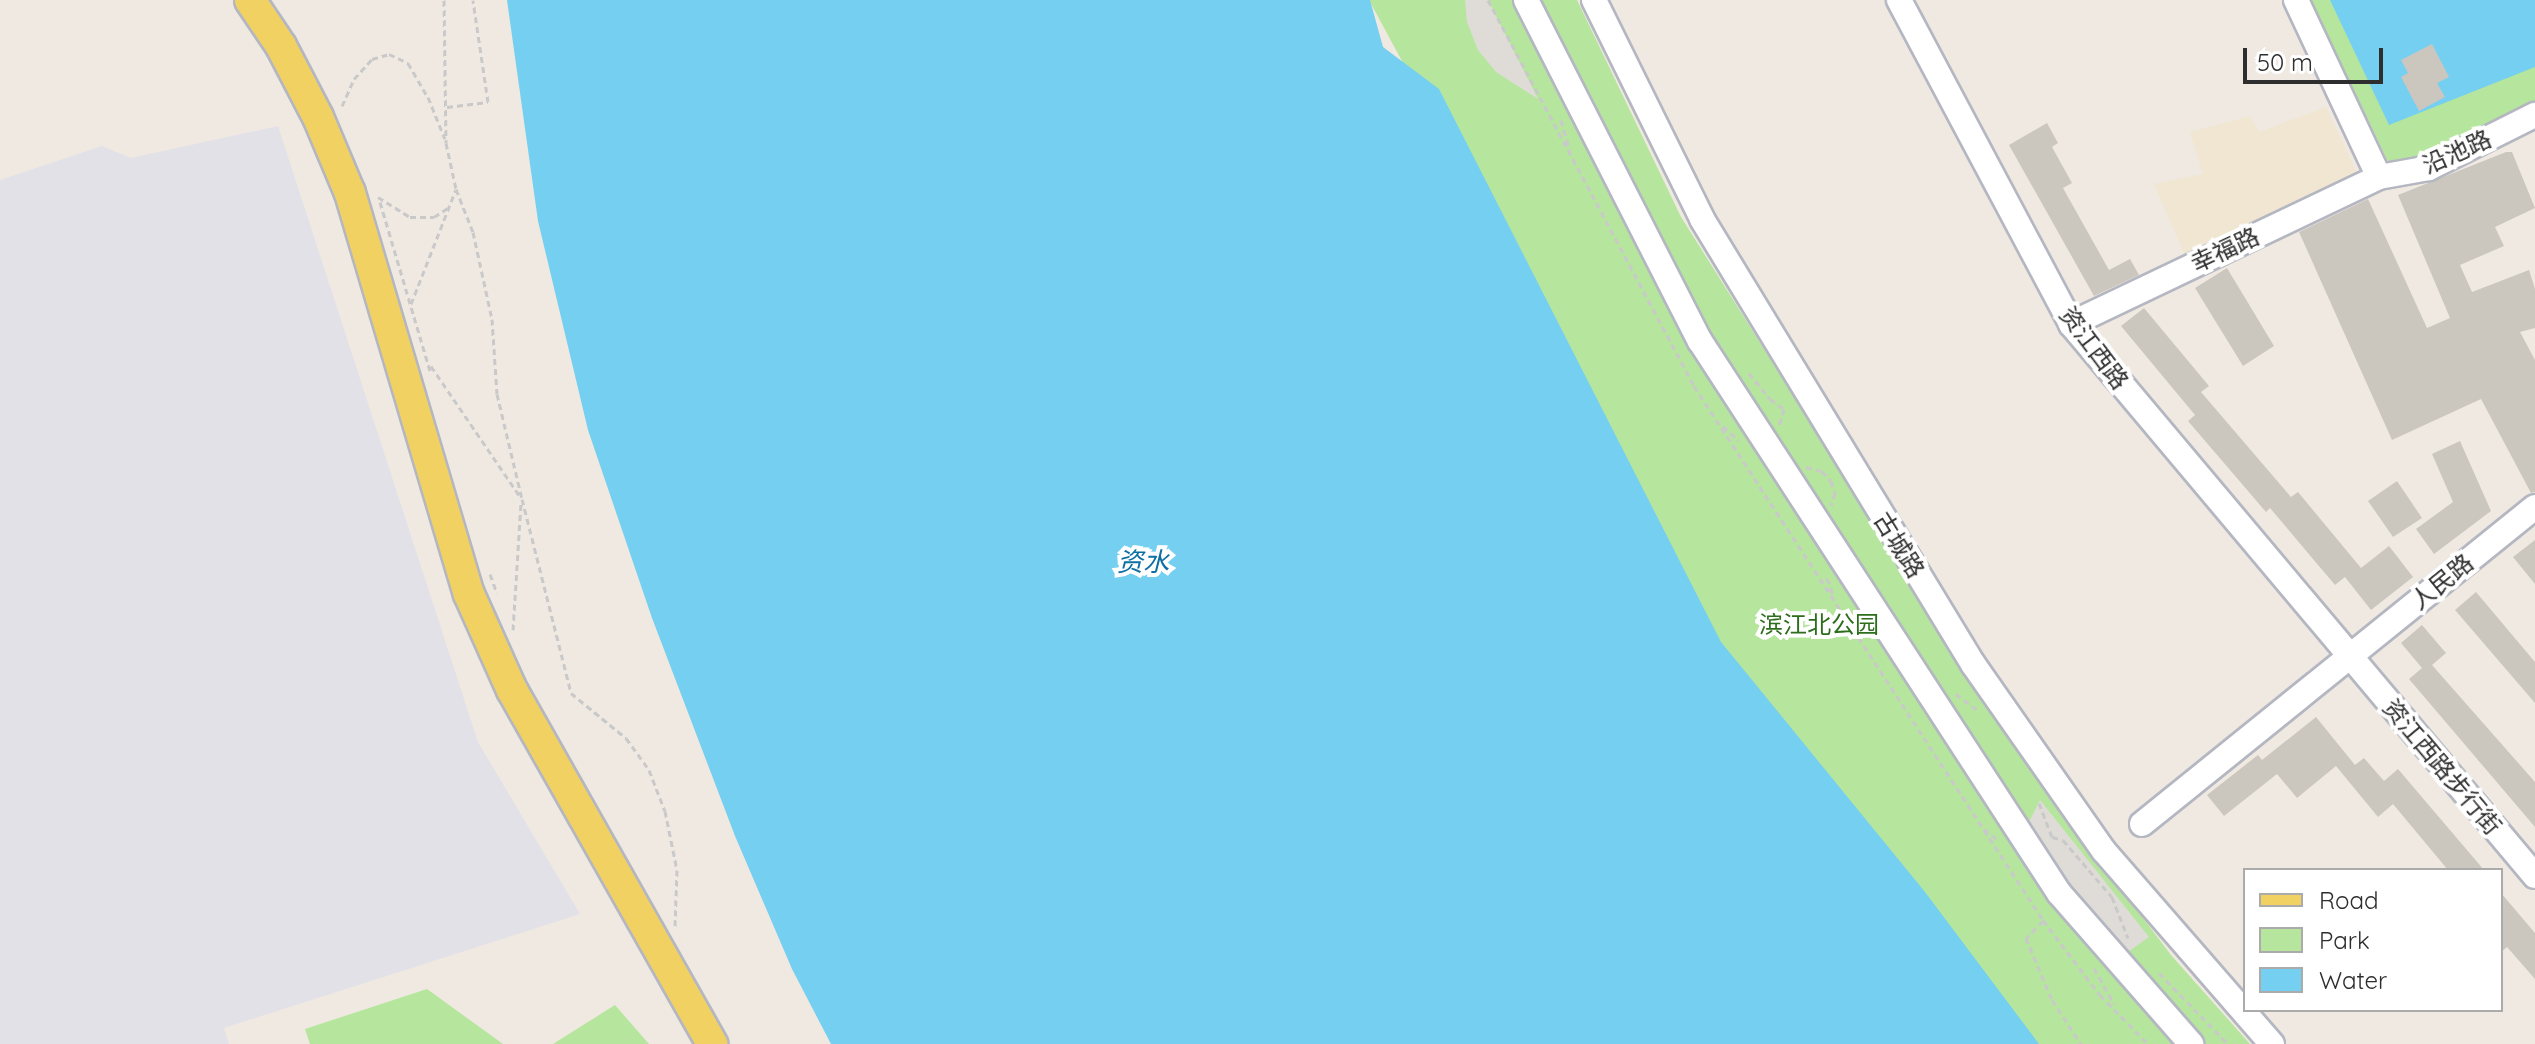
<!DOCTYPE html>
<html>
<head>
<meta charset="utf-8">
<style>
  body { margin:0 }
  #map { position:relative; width:2535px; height:1044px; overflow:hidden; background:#efe9e1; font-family:Quicksand,"Noto Sans SC",sans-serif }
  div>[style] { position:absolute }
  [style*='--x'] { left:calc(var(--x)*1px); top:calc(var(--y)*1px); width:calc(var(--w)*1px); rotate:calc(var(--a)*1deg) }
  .industrial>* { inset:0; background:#e3e1e8 }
  .education>* { inset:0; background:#f0e6d1 }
  .green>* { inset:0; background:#b6e59e }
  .plaza>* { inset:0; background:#dfdcd8 }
  .water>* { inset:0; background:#75cff0 }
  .building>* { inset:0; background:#cbc7bf }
  .path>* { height:3px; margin-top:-1.5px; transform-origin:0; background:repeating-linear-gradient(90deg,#c9c9c9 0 6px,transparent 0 10px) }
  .roads { filter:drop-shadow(2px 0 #b4b7c1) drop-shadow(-2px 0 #b4b7c1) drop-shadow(0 2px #b4b7c1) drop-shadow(0 -2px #b4b7c1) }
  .minor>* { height:24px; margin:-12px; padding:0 12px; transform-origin:12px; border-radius:12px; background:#fff }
  .major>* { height:30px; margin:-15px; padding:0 15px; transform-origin:15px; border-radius:15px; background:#f2d163 }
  span { translate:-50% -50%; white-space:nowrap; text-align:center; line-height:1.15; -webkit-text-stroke:8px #fff; paint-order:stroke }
  .street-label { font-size:24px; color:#2e2e2e }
  .park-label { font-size:24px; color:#2c6e1b }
  .water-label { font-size:26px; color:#0d6fa3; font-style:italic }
  .legend { position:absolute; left:2243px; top:868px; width:260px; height:144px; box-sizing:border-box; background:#fff; border:2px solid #ababab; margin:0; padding:10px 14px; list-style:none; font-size:24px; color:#2e2e2e }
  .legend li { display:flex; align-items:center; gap:16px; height:40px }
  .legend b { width:40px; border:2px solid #ababab }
  .scale { position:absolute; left:2243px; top:48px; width:140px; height:36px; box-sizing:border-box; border:4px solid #2e2e2e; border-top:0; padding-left:10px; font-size:24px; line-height:28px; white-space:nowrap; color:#2e2e2e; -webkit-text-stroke:6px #fff; paint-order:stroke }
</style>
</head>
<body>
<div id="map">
  <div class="industrial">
    <i style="clip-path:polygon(278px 126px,478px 742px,580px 914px,224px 1028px,229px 1044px,0 1044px,0 180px,102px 146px,131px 158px)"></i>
  </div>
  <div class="education">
    <i style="clip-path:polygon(2326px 107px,2360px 179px,2186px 258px,2154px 184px,2203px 174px,2190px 132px,2250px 116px,2259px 132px)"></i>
  </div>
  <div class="green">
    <i style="clip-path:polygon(1369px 0,1577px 0,1681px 217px,2019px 754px,2171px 955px,2250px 1044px,2018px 1044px,1738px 683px)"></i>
    <i style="clip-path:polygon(2311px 0,2535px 0,2535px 101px,2392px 170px)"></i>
    <i style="clip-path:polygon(427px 989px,503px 1044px,310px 1044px,305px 1029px)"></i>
    <i style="clip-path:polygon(615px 1005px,649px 1044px,553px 1044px)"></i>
  </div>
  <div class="plaza">
    <i style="clip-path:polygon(1465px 0,1488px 0,1538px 99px,1496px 72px,1478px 50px,1467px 22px)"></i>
    <i style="clip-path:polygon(2040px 800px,2149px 937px,2115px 961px,2023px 834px)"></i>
  </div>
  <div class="water">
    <i style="clip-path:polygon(507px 0,1370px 0,1383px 47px,1439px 89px,1721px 642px,1925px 892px,2039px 1044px,831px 1044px,792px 969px,735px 836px,652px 618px,588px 430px,538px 221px)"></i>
    <i style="clip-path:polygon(2330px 0,2535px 0,2535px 67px,2389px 125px)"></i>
  </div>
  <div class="building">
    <i style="clip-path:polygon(2432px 44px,2449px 77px,2437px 83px,2445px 97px,2419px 111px,2401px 77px,2408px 73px,2401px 60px)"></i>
    <i style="clip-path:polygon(2047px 123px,2058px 143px,2052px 147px,2072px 183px,2063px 188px,2109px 270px,2130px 259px,2139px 275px,2094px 296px,2009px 145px)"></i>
    <i style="clip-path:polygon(2506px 152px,2512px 152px,2535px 208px,2495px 227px,2504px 246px,2460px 265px,2472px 292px,2529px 270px,2535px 289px,2535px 328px,2520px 332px,2535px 360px,2535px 492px,2531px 493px,2481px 399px,2392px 440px,2299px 232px,2368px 199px,2427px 328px,2450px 318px,2398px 195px)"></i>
    <i style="clip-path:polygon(2227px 268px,2274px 346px,2243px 366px,2195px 288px)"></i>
    <i style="clip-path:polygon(2144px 308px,2209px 386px,2201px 392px,2291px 497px,2298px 492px,2361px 568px,2389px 546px,2413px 577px,2371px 610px,2345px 577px,2335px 585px,2270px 508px,2266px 512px,2188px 421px,2195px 415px,2121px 326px)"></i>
    <i style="clip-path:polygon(2460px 441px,2491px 511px,2434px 554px,2416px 529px,2453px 502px,2432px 454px)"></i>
    <i style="clip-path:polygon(2397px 481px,2422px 518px,2393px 537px,2368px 501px)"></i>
    <i style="clip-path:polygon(2535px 540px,2535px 584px,2513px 557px)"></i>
    <i style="clip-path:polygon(2476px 592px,2535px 662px,2535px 703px,2455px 610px)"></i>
    <i style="clip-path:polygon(2422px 625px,2446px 653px,2432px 665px,2535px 782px,2535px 827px,2409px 679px,2422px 668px,2401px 643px)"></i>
    <i style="clip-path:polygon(2316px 717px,2355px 765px,2364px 758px,2384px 781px,2398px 769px,2484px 870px,2448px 870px,2393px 804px,2378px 817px,2336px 766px,2297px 798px,2277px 774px,2224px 816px,2207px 795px,2258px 755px,2262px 760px)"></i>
    <i style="clip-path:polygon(2501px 893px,2535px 933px,2535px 979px,2507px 947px,2501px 952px)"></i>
  </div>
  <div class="path">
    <i style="--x:444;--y:0;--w:143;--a:89.2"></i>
    <i style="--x:446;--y:143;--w:47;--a:77.7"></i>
    <i style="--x:456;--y:189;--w:46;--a:68.4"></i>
    <i style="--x:473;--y:232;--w:89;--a:77.7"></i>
    <i style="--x:492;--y:319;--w:75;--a:86.2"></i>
    <i style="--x:497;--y:394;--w:108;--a:76.6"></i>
    <i style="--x:522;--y:499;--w:200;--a:75.8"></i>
    <i style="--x:571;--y:693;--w:71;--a:39.3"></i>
    <i style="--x:626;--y:738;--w:39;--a:54"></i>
    <i style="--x:649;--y:770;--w:44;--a:68.7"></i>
    <i style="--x:665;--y:811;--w:60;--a:78.5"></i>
    <i style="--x:677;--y:870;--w:57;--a:92"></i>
    <i style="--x:1488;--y:0;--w:438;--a:61.9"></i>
    <i style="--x:1694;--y:386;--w:638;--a:56.83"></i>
    <i style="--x:2043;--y:920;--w:94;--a:52.8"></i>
    <i style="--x:2100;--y:995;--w:69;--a:45.6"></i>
    <i style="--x:342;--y:106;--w:30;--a:-66"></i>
    <i style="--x:354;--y:79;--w:27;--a:-48"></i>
    <i style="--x:372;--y:59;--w:18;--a:-16"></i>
    <i style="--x:389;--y:54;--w:21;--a:25"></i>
    <i style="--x:408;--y:63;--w:39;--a:60"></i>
    <i style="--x:428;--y:97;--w:45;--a:68"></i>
    <i style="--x:447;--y:107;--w:41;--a:-7"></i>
    <i style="--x:488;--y:102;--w:103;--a:-98.4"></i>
    <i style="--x:1561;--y:120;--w:32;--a:74"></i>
    <i style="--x:378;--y:197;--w:38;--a:32"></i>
    <i style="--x:410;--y:217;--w:24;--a:0"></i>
    <i style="--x:434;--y:217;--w:17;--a:-33"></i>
    <i style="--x:380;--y:202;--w:176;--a:73.5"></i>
    <i style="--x:411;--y:304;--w:123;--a:-68.6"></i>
    <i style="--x:431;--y:366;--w:156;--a:55.7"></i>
    <i style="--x:1749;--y:373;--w:33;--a:51"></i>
    <i style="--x:1770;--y:399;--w:17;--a:36"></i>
    <i style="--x:1784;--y:409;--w:17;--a:107"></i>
    <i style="--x:1723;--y:426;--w:21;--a:43"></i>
    <i style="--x:1806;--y:467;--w:16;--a:14"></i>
    <i style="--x:1822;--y:471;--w:13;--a:48"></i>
    <i style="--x:1831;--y:481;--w:13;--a:72"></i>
    <i style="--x:1835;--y:493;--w:13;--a:108"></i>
    <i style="--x:490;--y:574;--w:20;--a:70"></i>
    <i style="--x:1827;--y:578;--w:20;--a:70"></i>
    <i style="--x:513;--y:630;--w:128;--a:-86.4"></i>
    <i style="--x:1956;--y:694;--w:26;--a:37"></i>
    <i style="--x:2039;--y:803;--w:36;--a:69"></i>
    <i style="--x:2052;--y:837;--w:11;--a:15"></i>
    <i style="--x:2063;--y:840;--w:75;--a:49.3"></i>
    <i style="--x:2112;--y:897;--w:44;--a:68.7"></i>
    <i style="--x:1984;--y:829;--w:16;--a:38"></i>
    <i style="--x:2043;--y:921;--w:24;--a:135"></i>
    <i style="--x:2026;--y:938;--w:67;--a:67.2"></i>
    <i style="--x:2052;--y:1000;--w:53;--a:56.6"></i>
    <i style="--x:2094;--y:968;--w:41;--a:60.9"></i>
    <i style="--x:2159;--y:973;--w:99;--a:45.8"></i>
  </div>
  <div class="roads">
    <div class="minor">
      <i style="--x:1526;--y:0;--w:383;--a:63"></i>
      <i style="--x:1700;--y:341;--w:658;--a:56.96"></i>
      <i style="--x:2059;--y:893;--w:201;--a:48.8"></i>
      <i style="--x:1594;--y:0;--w:244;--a:63.7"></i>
      <i style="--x:1702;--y:219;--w:521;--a:58.66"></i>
      <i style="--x:1973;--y:664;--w:228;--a:55"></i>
      <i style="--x:2104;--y:851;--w:256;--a:49"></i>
      <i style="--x:1899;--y:0;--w:367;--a:62"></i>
      <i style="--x:2071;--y:324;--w:721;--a:49.95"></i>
      <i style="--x:2296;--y:0;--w:195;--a:64.9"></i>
      <i style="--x:2379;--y:177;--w:51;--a:-10.2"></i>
      <i style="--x:2429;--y:168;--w:119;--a:-26.6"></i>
      <i style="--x:2071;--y:324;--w:341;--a:-25.5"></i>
      <i style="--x:2142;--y:824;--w:505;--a:-38.89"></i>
    </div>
    <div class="major">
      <i style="--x:250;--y:0;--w:55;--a:56"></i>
      <i style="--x:281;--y:46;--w:80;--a:62.5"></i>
      <i style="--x:318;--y:117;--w:82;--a:67.2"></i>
      <i style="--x:350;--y:193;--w:418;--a:73.5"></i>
      <i style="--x:469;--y:594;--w:105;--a:65.9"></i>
      <i style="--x:512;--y:690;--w:407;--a:60.5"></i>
    </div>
  </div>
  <div class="street-label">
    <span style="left:2457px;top:152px;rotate:-24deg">沿池路</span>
    <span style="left:2225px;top:250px;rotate:-25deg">幸福路</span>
    <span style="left:2094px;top:348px;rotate:53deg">资江西路</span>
    <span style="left:1899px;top:545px;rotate:58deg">古城路</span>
    <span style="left:2442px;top:582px;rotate:-39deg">人民路</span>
    <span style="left:2442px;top:767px;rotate:50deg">资江西路步行街</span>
  </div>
  <div class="park-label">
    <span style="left:1819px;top:625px">滨江北公园</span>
  </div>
  <div class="water-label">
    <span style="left:1143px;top:562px">资水</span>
  </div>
  <ul class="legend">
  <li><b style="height:10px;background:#f2d163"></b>Road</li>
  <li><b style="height:22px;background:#b6e59e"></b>Park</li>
  <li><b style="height:22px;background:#75cff0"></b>Water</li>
  </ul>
  <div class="scale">50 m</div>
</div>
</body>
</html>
